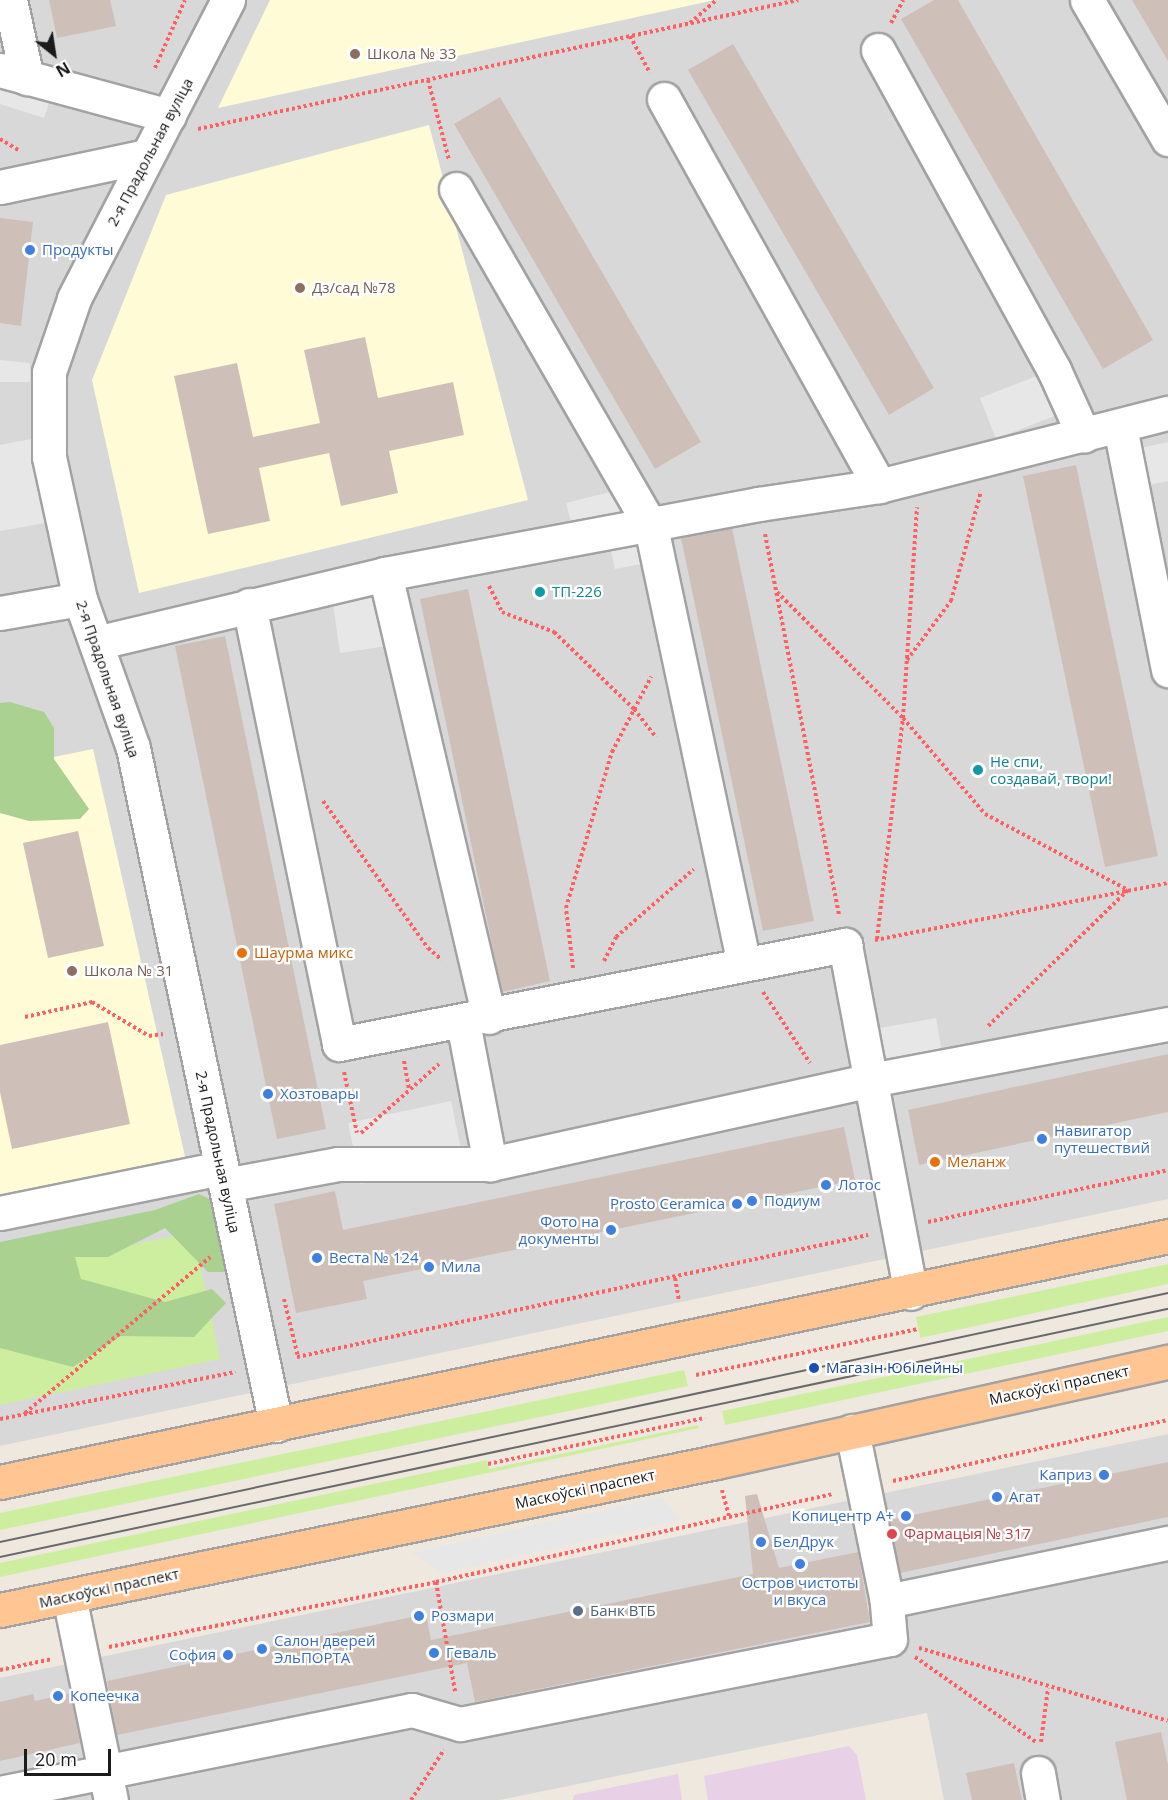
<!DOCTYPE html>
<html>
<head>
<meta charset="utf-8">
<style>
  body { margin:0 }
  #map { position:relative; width:1168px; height:1800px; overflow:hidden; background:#eee8df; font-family:"Open Sans",sans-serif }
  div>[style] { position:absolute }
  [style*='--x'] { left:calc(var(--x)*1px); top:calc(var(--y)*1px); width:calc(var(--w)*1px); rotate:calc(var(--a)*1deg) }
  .residential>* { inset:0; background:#d9d8d8 }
  .industrial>* { inset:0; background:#e8d1e6 }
  .education>* { inset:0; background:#fffbd7 }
  .grass>* { inset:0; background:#ceee9f }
  .forest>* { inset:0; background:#aad190 }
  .parking>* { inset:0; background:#e7e7e7 }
  .building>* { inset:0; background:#cec0b8 }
  .path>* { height:4px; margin-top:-2px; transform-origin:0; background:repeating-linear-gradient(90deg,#ff5f60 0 3px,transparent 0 6px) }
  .roads { filter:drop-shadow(2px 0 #a2a2a2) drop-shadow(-2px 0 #a2a2a2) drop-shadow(0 2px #a2a2a2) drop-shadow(0 -2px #a2a2a2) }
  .minor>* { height:33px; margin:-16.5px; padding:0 16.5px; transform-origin:16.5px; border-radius:16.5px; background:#fff }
  .major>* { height:33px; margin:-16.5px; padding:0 16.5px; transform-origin:16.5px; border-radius:16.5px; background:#ffc593 }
  .tram>* { height:1.5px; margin:-0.75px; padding:0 0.75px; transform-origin:0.75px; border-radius:0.75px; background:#696969 }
  .dots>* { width:16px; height:16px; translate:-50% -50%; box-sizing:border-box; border:3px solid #fff; border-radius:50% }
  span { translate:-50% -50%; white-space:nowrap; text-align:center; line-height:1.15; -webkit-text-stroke:4.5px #fff; paint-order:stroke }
  .education-label { font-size:15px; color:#785e54 }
  .left { translate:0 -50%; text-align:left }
  .street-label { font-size:15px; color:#1b1b1b }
  .shop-label { font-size:15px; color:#366cbe }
  .right { translate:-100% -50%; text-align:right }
  .culture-label { font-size:15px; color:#0d838f }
  .food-label { font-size:15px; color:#c56008 }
  .transit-label { font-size:15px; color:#164399 }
  .health-label { font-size:15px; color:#be3a42 }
  .service-label { font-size:15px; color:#4e5e75 }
  .north { position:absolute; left:24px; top:24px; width:60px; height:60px; -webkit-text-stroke:4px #fff; paint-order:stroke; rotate:150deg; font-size:16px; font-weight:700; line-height:24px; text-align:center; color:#1b1b1b }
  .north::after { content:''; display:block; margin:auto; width:21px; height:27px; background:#1b1b1b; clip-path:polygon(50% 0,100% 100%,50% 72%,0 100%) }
  .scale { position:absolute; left:24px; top:1749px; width:87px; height:27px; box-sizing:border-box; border:3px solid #1b1b1b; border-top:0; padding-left:8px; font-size:18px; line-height:21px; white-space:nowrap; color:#1b1b1b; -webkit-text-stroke:4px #fff; paint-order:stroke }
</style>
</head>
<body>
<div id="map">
  <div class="residential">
    <i style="clip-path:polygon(0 0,1168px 0,1168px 1199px,0 1446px)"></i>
    <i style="clip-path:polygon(1168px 1434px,1168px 1800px,944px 1800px,927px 1713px,499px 1800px,0 1800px,0 1678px)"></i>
  </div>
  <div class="industrial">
    <i style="clip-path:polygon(849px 1746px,857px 1755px,866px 1800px,708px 1800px,704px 1776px)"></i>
    <i style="clip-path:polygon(678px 1774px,682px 1800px,573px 1800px,574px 1795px)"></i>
  </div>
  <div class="education">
    <i style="clip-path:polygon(270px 0,715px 0,218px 108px)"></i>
    <i style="clip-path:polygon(429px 125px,528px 500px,139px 593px,92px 380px,166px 195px)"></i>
    <i style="clip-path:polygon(93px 749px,193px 1192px,0 1232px,0 768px)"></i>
  </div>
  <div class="grass">
    <i style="clip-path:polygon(193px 1232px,220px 1359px,0 1405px,0 1273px)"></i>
    <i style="clip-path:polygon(1168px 1264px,1168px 1284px,920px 1338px,916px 1317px)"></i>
    <i style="clip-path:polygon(1168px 1317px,1168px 1331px,725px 1425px,722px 1411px)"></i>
    <i style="clip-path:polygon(684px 1370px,688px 1386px,0 1530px,0 1513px)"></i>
    <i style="clip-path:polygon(698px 1425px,699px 1428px,0 1577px,0 1563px,487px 1460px,489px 1469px)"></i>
  </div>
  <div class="forest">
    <i style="clip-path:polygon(10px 702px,44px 712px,54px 728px,54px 759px,89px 809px,80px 819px,29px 821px,0 813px,0 703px)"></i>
    <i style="clip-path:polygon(199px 1194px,218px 1203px,230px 1272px,208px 1272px,165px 1228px,108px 1257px,75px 1257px,81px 1279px,165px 1302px,212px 1289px,226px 1303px,194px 1337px,121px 1336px,73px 1367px,0 1348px,0 1242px,155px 1210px)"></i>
  </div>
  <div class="parking">
    <i style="clip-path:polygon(0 78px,52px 94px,44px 118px,0 104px)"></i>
    <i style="clip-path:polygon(0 360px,30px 363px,30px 382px,0 382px)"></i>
    <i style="clip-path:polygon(1047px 372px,1062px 413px,996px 439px,980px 398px)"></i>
    <i style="clip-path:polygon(36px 438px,51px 522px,0 531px,0 445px)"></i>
    <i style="clip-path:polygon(1168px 442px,1168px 481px,1144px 486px,1136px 449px)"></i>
    <i style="clip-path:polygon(626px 488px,631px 510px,572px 525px,566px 503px)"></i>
    <i style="clip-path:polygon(647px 535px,652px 562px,615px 569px,609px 542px)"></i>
    <i style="clip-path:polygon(379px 597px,387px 646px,340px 653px,333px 604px)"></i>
    <i style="clip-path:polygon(936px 1018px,944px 1064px,883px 1075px,874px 1029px)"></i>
    <i style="clip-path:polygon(451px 1101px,464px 1163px,361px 1184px,348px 1123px)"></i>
    <i style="clip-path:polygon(661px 1497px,680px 1520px,442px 1573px,412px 1553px)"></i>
  </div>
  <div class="building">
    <i style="clip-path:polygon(49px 0,110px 0,116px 26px,57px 38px)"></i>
    <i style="clip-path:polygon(934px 0,958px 0,1153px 340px,1103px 369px,901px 19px)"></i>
    <i style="clip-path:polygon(1132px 0,1168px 0,1168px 61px)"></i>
    <i style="clip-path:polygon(733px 44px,934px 388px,889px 415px,688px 70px)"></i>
    <i style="clip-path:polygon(500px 97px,701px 442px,655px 469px,454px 124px)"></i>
    <i style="clip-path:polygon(0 218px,33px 222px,21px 326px,0 323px)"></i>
    <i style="clip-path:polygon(365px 337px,378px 398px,453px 382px,464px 435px,389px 451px,398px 493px,341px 506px,329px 453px,259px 468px,270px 521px,208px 534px,174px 376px,237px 363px,253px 437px,320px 423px,304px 350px)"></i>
    <i style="clip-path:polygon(1076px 465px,1158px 856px,1105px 867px,1023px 476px)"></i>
    <i style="clip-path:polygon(732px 528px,814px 921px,763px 931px,681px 538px)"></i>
    <i style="clip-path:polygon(468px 589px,550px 981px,502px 992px,420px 599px)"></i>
    <i style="clip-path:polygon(225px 636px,326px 1129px,277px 1139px,175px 646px)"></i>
    <i style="clip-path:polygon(78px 831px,104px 946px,48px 958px,23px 843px)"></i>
    <i style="clip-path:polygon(108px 1022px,130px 1124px,12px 1149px,0 1092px,0 1045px)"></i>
    <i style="clip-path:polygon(1168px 1054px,1168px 1112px,919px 1165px,908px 1110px)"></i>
    <i style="clip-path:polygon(844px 1127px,855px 1180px,363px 1281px,367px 1299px,296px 1313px,274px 1204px,335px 1191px,343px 1230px)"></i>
    <i style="clip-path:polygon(1168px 1462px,1168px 1517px,900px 1573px,889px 1520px)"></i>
    <i style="clip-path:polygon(757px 1494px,779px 1568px,858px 1552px,870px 1622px,475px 1702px,467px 1663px,117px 1735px,107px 1681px,426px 1614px,431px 1640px,753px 1574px,745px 1496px)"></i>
    <i style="clip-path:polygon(70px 1693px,80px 1743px,0 1761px,0 1702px,33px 1694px,35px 1701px)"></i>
    <i style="clip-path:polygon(1161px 1732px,1168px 1765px,1168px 1800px,1127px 1800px,1115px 1742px)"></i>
    <i style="clip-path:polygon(1014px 1763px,1022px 1800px,972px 1800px,966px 1773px)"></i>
  </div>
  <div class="path">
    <i style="--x:690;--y:23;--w:35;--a:-41"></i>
    <i style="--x:891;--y:23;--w:26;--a:-62"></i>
    <i style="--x:630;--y:36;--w:42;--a:61.6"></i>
    <i style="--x:155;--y:68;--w:74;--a:-66.2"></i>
    <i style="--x:428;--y:80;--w:83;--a:75.3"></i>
    <i style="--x:198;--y:129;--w:614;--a:-12.13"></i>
    <i style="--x:0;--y:139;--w:23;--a:31"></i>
    <i style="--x:765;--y:534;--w:388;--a:79"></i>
    <i style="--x:489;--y:586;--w:29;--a:63"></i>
    <i style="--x:502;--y:612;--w:56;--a:21"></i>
    <i style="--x:554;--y:632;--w:111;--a:43.9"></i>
    <i style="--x:634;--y:709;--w:36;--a:52"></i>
    <i style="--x:777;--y:592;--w:178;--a:45"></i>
    <i style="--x:903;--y:718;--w:126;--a:49.5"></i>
    <i style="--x:985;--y:814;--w:162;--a:28"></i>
    <i style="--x:1128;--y:890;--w:195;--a:135.8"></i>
    <i style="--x:907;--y:660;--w:74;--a:-53.3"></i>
    <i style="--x:951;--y:601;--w:114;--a:-74.7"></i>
    <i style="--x:323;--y:801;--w:181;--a:54.5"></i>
    <i style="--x:428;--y:948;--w:18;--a:41"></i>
    <i style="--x:877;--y:939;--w:223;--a:-83.3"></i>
    <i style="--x:903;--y:718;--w:211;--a:-86.2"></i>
    <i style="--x:875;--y:940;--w:298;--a:-11"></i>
    <i style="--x:604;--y:961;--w:27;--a:-63"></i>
    <i style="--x:616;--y:937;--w:103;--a:-41.1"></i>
    <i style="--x:573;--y:968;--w:60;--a:-96.7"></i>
    <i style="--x:566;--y:908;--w:163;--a:-73.6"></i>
    <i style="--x:612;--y:752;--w:85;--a:-62.5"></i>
    <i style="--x:763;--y:992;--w:85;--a:56.5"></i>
    <i style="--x:25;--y:1017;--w:69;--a:-12.6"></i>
    <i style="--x:92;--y:1002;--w:66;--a:30.8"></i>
    <i style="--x:149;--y:1036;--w:14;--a:-8"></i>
    <i style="--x:404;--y:1061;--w:29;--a:80"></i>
    <i style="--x:344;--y:1072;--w:62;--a:78"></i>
    <i style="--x:361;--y:1133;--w:104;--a:-41.5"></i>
    <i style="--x:928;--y:1222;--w:246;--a:-12.2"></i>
    <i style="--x:675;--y:1278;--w:23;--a:80"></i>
    <i style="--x:284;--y:1299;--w:60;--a:76.4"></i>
    <i style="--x:297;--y:1357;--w:584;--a:-12.06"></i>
    <i style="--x:696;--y:1375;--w:227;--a:-11.7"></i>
    <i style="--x:25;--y:1413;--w:242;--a:-40.1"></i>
    <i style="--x:0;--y:1419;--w:240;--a:-11.3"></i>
    <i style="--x:488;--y:1464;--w:222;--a:-12"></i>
    <i style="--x:893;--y:1481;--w:282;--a:-12.5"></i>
    <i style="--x:722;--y:1490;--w:28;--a:75"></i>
    <i style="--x:436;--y:1582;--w:111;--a:80.1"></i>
    <i style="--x:109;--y:1647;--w:333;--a:-11.2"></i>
    <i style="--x:436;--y:1582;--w:407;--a:-12.5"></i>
    <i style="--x:919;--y:1648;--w:259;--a:16.3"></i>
    <i style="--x:915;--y:1657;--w:148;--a:35.1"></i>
    <i style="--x:0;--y:1670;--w:53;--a:-11.9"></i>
    <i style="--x:1041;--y:1742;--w:54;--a:-82.6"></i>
    <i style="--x:411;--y:1800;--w:60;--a:-56.6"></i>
  </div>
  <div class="roads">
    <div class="minor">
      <i style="--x:10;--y:0;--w:80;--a:77.7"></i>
      <i style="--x:228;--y:0;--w:336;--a:117.3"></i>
      <i style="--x:74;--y:299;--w:77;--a:108.9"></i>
      <i style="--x:49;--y:372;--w:85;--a:90"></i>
      <i style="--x:49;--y:457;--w:145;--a:77.7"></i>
      <i style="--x:80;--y:599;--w:158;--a:70.4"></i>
      <i style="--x:133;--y:748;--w:692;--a:78.07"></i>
      <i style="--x:1087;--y:0;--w:161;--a:59.8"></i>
      <i style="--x:878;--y:50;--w:365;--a:61.2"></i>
      <i style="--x:1054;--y:370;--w:72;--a:65.6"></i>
      <i style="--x:0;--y:70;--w:175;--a:15.2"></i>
      <i style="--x:664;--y:99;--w:443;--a:60.9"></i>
      <i style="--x:0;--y:187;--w:149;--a:-12"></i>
      <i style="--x:456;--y:189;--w:390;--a:60"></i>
      <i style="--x:651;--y:527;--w:447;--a:78"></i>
      <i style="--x:1120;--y:427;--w:248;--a:78.8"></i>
      <i style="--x:385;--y:574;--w:455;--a:76.8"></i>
      <i style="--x:249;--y:605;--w:448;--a:78.4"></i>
      <i style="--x:339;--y:1044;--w:516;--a:-11.07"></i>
      <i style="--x:845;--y:945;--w:354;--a:79.3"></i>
      <i style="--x:0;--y:613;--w:81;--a:-9.9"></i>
      <i style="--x:96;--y:643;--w:297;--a:-13.4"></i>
      <i style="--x:385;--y:574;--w:380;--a:-10.6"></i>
      <i style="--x:759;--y:504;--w:121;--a:-8.5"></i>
      <i style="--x:879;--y:486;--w:298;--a:-14.2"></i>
      <i style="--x:463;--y:1022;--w:145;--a:79.2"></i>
      <i style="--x:225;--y:1185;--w:115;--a:-10.5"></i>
      <i style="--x:338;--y:1164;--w:152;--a:0"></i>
      <i style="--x:490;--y:1164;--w:390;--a:-12.4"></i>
      <i style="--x:871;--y:1080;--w:302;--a:-10.7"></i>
      <i style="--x:0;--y:1213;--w:226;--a:-11.5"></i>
      <i style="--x:852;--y:1431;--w:174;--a:78.4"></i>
      <i style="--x:887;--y:1601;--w:287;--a:-11.7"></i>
      <i style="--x:69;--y:1596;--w:208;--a:78.4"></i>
      <i style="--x:1038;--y:1773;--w:27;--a:80"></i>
      <i style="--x:0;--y:1793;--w:420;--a:-11.4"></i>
      <i style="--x:412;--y:1710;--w:50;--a:16.3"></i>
      <i style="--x:460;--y:1724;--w:438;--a:-11.2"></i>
      <i style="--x:890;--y:1639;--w:38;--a:-95"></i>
    </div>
    <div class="major">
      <i style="--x:0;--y:1482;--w:1194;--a:-11.89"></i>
      <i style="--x:0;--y:1610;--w:731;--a:-11.68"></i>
      <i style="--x:716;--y:1462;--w:463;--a:-12.5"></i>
    </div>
  </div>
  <div class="tram">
    <i style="--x:0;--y:1542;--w:1194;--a:-12.03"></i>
    <i style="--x:0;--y:1557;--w:1194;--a:-11.99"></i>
  </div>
  <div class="dots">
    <i style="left:355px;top:54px;background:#8d6e63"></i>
    <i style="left:30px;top:250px;background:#3f7fe0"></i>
    <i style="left:300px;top:288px;background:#8d6e63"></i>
    <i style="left:540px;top:592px;background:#0f9aa8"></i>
    <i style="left:978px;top:770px;background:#0f9aa8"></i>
    <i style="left:242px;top:953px;background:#e8710a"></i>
    <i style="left:72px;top:971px;background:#8d6e63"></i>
    <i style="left:268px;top:1094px;background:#3f7fe0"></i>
    <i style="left:1042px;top:1139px;background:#3f7fe0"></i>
    <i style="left:935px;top:1162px;background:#e8710a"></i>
    <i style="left:826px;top:1185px;background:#3f7fe0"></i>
    <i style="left:752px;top:1201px;background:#3f7fe0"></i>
    <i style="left:737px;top:1204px;background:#3f7fe0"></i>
    <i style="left:611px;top:1230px;background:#3f7fe0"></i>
    <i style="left:317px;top:1258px;background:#3f7fe0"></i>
    <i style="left:429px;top:1267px;background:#3f7fe0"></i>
    <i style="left:814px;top:1368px;background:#1a4fb4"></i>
    <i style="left:1104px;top:1475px;background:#3f7fe0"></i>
    <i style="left:997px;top:1497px;background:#3f7fe0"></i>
    <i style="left:906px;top:1516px;background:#3f7fe0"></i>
    <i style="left:892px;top:1534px;background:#e0444e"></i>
    <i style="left:761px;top:1542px;background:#3f7fe0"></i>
    <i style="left:800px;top:1564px;background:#3f7fe0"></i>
    <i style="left:578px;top:1611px;background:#5c6f8a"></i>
    <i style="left:419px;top:1616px;background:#3f7fe0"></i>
    <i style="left:262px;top:1649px;background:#3f7fe0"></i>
    <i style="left:434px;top:1653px;background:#3f7fe0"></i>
    <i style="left:228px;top:1655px;background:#3f7fe0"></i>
    <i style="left:58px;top:1696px;background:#3f7fe0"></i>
  </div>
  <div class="education-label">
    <span class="left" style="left:367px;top:54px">Школа № 33</span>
    <span class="left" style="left:312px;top:288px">Дз/сад №78</span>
    <span class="left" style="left:84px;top:971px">Школа № 31</span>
  </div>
  <div class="street-label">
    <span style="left:150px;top:152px;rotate:-62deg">2-я Прадольная вуліца</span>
    <span style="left:108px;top:679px;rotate:71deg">2-я Прадольная вуліца</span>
    <span style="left:218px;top:1152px;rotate:78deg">2-я Прадольная вуліца</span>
    <span style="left:1059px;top:1385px;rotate:-12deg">Маскоўскі праспект</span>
    <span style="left:585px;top:1489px;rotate:-12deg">Маскоўскі праспект</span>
    <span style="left:109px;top:1588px;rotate:-12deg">Маскоўскі праспект</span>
  </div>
  <div class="shop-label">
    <span class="left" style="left:42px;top:250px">Продукты</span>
    <span class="left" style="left:280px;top:1094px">Хозтовары</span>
    <span class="left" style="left:1054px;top:1139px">Навигатор<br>путешествий</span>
    <span class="left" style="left:838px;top:1185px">Лотос</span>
    <span class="left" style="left:764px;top:1201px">Подиум</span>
    <span class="right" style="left:725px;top:1204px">Prosto Ceramica</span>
    <span class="right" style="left:599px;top:1230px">Фото на<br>документы</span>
    <span class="left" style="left:329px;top:1258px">Веста № 124</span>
    <span class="left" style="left:441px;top:1267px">Мила</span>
    <span class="right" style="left:1092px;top:1475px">Каприз</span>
    <span class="left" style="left:1009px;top:1497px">Агат</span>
    <span class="right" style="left:894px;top:1516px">Копицентр A+</span>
    <span class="left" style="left:773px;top:1542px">БелДрук</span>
    <span style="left:800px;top:1591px">Остров чистоты<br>и вкуса</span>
    <span class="left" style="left:431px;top:1616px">Розмари</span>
    <span class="left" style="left:274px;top:1649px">Салон дверей<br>ЭльПОРТА</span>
    <span class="left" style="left:446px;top:1653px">Геваль</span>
    <span class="right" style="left:216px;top:1655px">София</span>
    <span class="left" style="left:70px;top:1696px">Копеечка</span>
  </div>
  <div class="culture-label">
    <span class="left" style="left:552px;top:592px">ТП-226</span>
    <span class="left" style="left:990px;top:770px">Не спи,<br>создавай, твори!</span>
  </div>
  <div class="food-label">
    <span class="left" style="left:254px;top:953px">Шаурма микс</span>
    <span class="left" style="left:947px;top:1162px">Меланж</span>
  </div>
  <div class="transit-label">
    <span class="left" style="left:826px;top:1368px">Магазін Юбілейны</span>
  </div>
  <div class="health-label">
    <span class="left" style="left:904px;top:1534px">Фармацыя № 317</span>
  </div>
  <div class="service-label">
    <span class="left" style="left:590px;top:1611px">Банк ВТБ</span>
  </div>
  <div class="north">N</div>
  <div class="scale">20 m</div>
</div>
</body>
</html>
